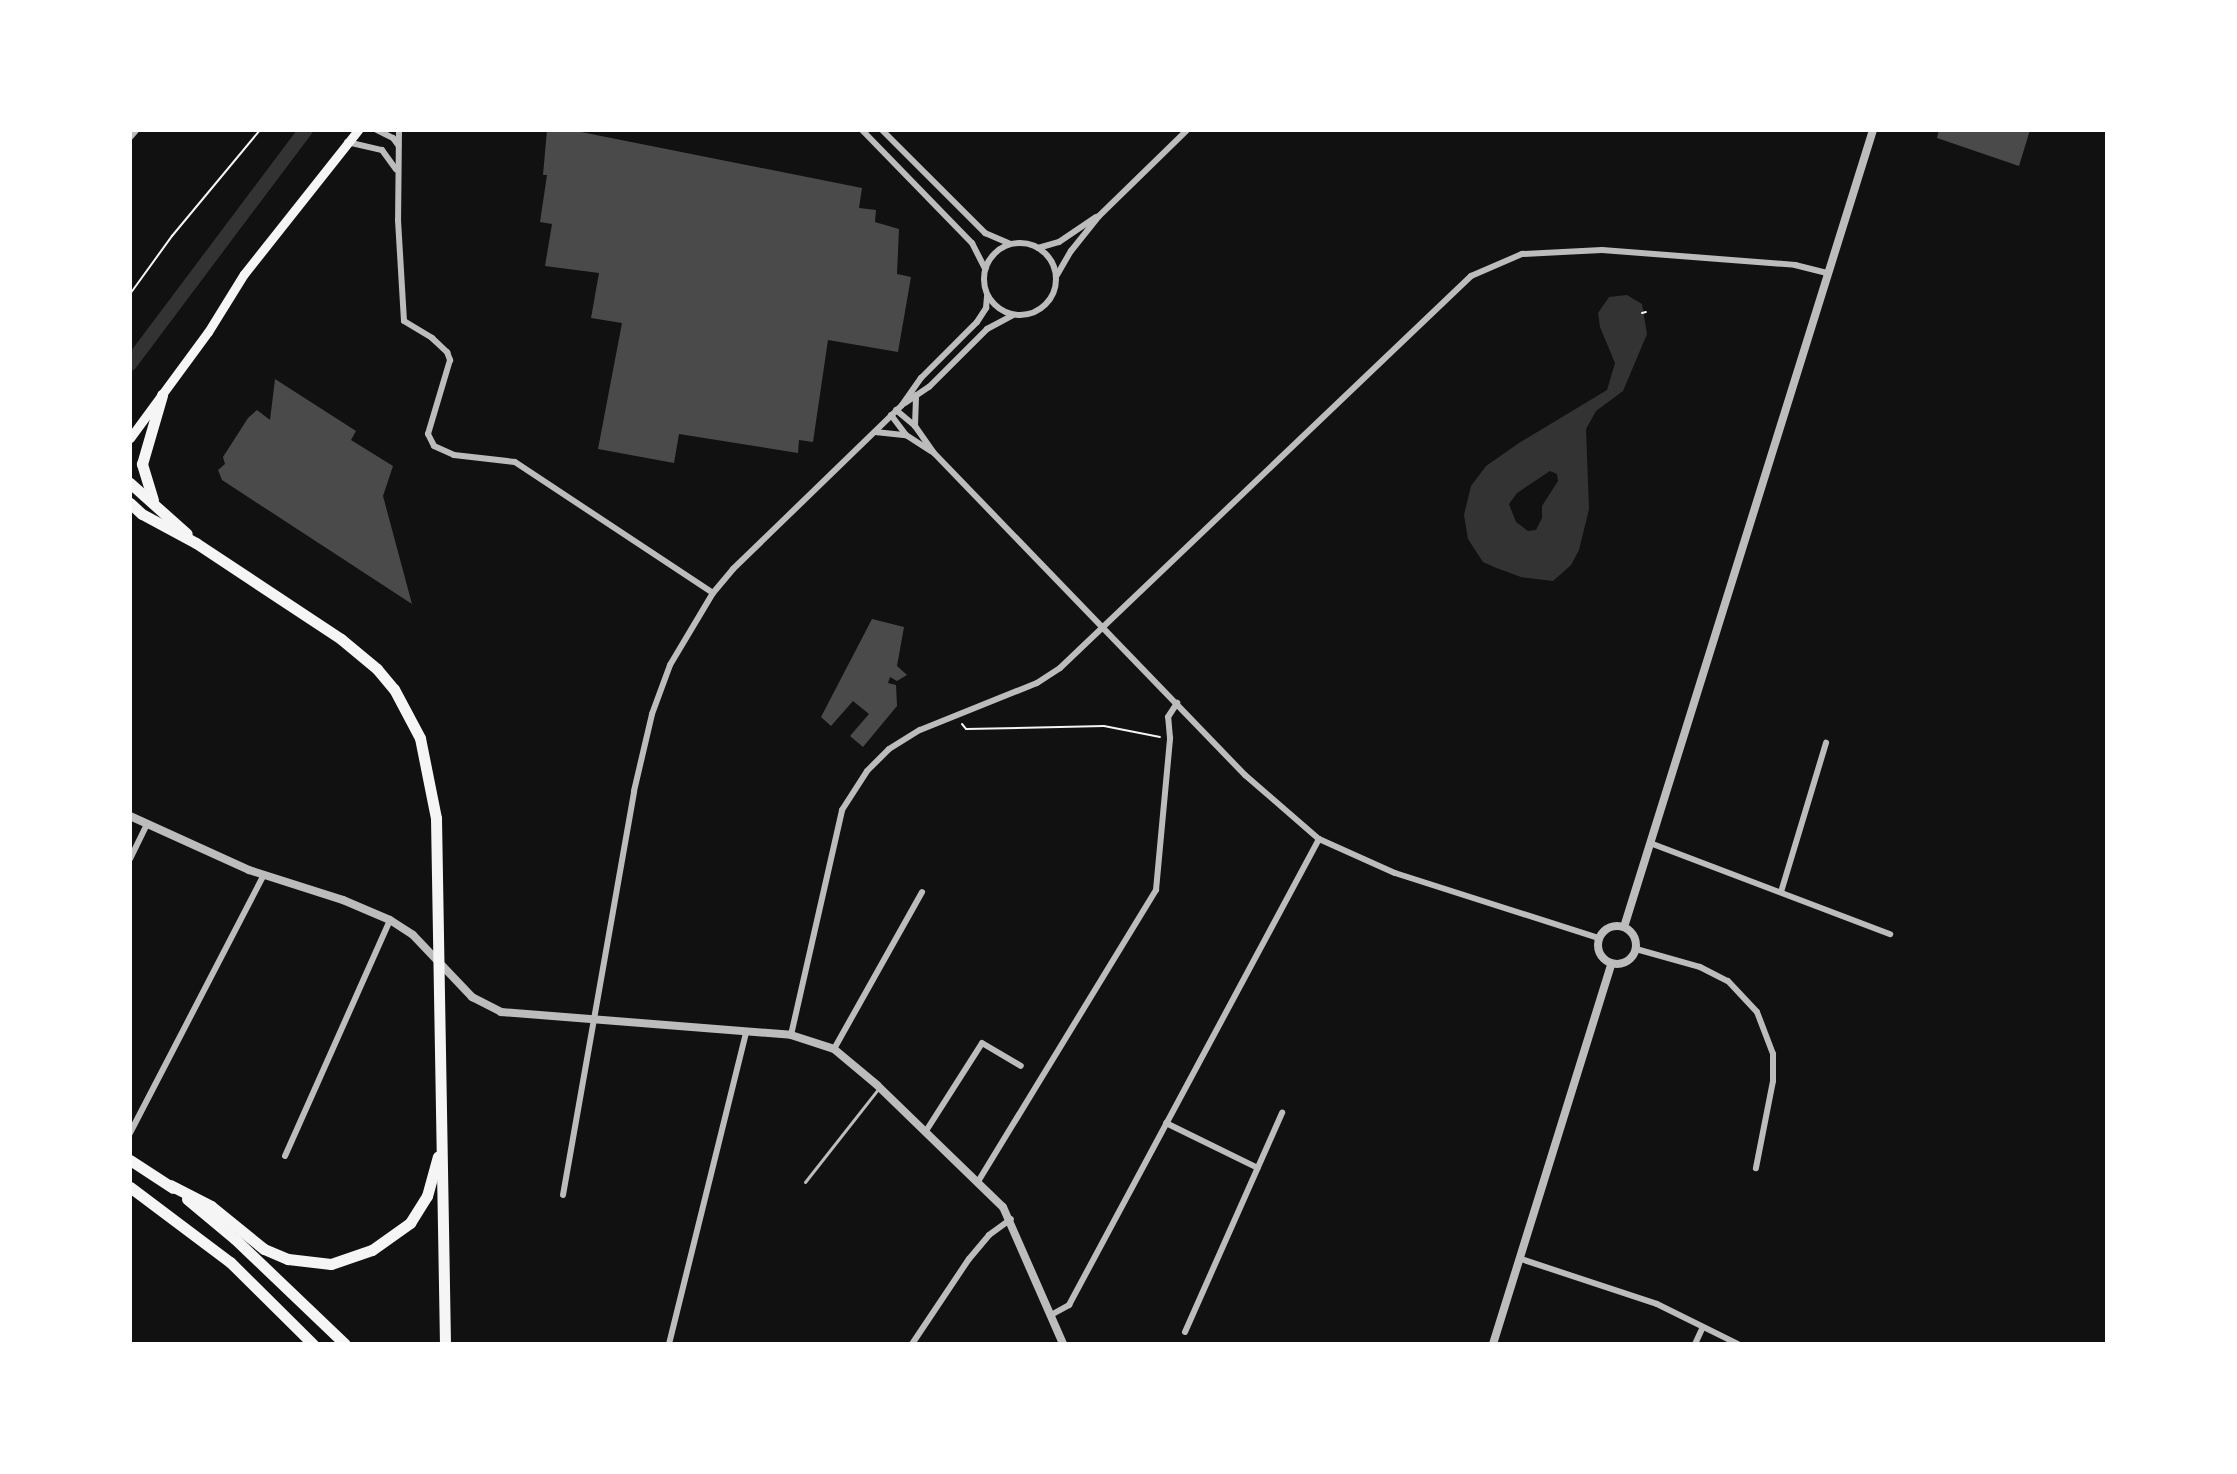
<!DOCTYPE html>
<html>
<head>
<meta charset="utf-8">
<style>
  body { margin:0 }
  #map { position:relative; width:2237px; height:1474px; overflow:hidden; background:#111; font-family:Ubuntu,sans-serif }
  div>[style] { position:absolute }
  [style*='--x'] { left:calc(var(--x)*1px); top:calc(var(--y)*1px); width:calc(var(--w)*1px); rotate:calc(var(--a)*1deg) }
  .water>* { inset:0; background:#333 }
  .canal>* { height:14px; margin:-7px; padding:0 7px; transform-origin:7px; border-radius:7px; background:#333 }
  .building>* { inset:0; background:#4a4a4a }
  .path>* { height:2px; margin:-1px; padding:0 1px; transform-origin:1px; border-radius:1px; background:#f5f5f5 }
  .service>* { height:3px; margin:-1.5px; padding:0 1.5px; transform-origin:1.5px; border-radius:1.5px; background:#bcbcbc }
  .minor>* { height:6px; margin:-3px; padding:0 3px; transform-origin:3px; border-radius:3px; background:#bcbcbc }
  .minor>.ring { margin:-3px; padding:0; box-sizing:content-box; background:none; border:6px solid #bcbcbc; border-radius:50% }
  .tertiary>* { height:8px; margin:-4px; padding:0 4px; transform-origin:4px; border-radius:4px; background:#bcbcbc }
  .tertiary>.ring { margin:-4px; padding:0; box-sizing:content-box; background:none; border:8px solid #bcbcbc; border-radius:50% }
  .secondary>* { height:9px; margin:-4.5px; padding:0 4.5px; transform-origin:4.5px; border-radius:4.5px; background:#f5f5f5 }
  .trunk>* { height:11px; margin:-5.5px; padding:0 5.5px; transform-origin:5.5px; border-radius:5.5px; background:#f5f5f5 }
  span { translate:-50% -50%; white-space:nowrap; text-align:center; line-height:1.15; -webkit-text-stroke:6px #fff; paint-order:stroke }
  .frame { position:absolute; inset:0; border:132px solid #fff; pointer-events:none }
</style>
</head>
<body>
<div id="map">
  <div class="water">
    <i style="clip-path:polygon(evenodd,1627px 295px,1642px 304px,1647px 334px,1623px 391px,1596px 411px,1586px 429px,1589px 509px,1579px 550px,1571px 565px,1553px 581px,1521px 577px,1494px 567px,1483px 562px,1468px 539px,1464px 515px,1471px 486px,1486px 466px,1519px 443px,1607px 390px,1615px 363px,1600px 327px,1598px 313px,1609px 297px,1627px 295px,1550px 471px,1557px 474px,1558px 481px,1542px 506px,1542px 518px,1536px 530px,1528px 531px,1516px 522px,1509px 504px,1517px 493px,1550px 471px)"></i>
  </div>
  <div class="canal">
    <i style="--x:130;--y:364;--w:293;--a:-53.1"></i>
  </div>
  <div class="building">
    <i style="clip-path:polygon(547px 130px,571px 130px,862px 188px,859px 208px,876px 210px,875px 222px,899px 229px,897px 274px,911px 277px,898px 352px,828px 340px,813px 442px,799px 440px,798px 453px,679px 434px,674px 463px,598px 449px,622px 323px,591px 318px,599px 273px,545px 266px,552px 224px,540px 222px,547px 175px,543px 175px)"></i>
    <i style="clip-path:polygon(1939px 130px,2030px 130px,2019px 166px,1937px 138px)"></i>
    <i style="clip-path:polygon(275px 379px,356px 431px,351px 440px,393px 466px,383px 496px,412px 604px,222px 480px,218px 470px,225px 464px,223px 457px,248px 418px,257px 410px,270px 420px)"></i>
    <i style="clip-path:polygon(872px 619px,904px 627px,897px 666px,907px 675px,897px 681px,890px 677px,888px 683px,896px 685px,897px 706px,863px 747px,850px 736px,869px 714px,853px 701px,831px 726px,821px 717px)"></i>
  </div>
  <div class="path">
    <i style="--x:130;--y:294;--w:72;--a:-54.1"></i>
    <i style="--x:172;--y:236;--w:138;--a:-50.3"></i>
    <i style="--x:1642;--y:313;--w:4;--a:-14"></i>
    <i style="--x:962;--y:724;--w:6;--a:51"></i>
    <i style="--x:966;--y:729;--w:138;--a:-1.2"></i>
    <i style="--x:1104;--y:726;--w:57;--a:11.1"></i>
  </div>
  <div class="service">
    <i style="--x:805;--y:1182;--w:120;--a:-51.8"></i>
  </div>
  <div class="minor">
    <i style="--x:377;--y:130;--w:18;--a:27"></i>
    <i style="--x:393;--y:138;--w:9;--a:54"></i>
    <i style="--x:399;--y:130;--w:90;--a:90.6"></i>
    <i style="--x:398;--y:220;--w:101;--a:86.6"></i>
    <i style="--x:404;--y:321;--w:33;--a:31"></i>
    <i style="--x:432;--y:338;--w:21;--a:43"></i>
    <i style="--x:447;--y:352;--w:9;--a:69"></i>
    <i style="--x:450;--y:360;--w:77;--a:106.6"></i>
    <i style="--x:428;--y:434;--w:13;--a:63"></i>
    <i style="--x:434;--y:446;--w:22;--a:24"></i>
    <i style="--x:454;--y:455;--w:61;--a:6.5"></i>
    <i style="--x:515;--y:462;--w:237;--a:33.5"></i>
    <i style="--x:862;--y:130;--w:158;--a:45.8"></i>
    <i style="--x:972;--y:243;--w:29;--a:63"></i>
    <i style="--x:882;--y:130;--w:146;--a:45"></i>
    <i style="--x:985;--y:233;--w:26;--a:23"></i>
    <i style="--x:347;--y:142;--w:36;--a:13"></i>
    <i style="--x:382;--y:150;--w:24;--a:54"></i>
    <i class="ring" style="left:984px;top:243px;width:66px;height:66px"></i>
    <i style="--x:1038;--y:248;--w:22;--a:-16"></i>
    <i style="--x:1059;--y:242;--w:45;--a:-34"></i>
    <i style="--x:1057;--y:275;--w:28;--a:-60"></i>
    <i style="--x:1071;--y:251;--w:45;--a:-51.3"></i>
    <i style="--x:1099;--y:216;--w:123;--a:-44.3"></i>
    <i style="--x:905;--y:403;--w:29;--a:-34"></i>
    <i style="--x:929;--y:387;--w:82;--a:-45"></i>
    <i style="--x:987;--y:329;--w:30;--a:-28"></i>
    <i style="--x:896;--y:410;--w:25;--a:40"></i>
    <i style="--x:915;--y:426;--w:33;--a:55"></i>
    <i style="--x:934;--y:453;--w:448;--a:46"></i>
    <i style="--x:1245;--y:775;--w:98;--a:40.9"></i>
    <i style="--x:1319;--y:839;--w:83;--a:24.1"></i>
    <i style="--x:1395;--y:873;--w:214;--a:17.7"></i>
    <i style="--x:891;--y:415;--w:25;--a:53"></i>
    <i style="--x:906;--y:435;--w:30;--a:33"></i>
    <i style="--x:915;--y:426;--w:31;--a:-88"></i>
    <i style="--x:875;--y:432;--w:31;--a:6"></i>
    <i style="--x:1650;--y:843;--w:257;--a:20.8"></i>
    <i style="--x:130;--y:859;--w:39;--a:-64"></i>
    <i style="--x:1781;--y:892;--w:156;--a:-73.2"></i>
    <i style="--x:1636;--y:949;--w:66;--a:15.7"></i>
    <i style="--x:1700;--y:967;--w:31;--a:27"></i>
    <i style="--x:1728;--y:981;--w:42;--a:46.9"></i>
    <i style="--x:1757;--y:1012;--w:45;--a:69.1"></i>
    <i style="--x:1773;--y:1054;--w:27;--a:90"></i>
    <i style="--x:1773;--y:1081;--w:89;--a:101.1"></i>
    <i style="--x:791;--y:1035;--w:231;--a:-77.2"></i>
    <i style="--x:842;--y:810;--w:46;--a:-57.3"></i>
    <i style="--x:867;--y:771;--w:31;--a:-45"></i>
    <i style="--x:889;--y:749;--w:36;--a:-32"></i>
    <i style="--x:920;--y:730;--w:126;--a:-21.9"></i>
    <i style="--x:1037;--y:683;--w:27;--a:-33"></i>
    <i style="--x:1060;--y:668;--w:568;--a:-43.64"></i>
    <i style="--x:1471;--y:276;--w:56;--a:-23.3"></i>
    <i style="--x:1522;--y:254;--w:80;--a:-2.9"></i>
    <i style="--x:1602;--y:250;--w:194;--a:4.4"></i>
    <i style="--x:1795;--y:265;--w:34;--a:14"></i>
    <i style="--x:834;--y:1049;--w:180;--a:-60.7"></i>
    <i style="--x:1166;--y:1123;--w:102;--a:26.1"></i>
    <i style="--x:926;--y:1131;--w:104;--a:-57.5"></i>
    <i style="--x:982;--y:1043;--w:45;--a:30.5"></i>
    <i style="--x:130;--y:1133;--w:291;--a:-62.6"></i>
    <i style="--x:285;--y:1156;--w:258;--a:-66"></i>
    <i style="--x:979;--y:1180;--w:340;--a:-58.6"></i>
    <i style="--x:1156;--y:890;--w:153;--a:-84.7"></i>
    <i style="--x:1170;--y:738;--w:21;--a:-95"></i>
    <i style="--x:1168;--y:717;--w:17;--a:-57"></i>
    <i style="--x:563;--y:1195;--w:410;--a:-80"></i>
    <i style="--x:634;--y:791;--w:79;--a:-76.8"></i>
    <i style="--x:652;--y:714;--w:52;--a:-69.8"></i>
    <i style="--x:670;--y:665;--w:84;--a:-59.2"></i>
    <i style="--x:713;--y:593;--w:31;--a:-50"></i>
    <i style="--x:733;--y:569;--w:235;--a:-44.1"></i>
    <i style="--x:902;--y:405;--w:33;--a:-55"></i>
    <i style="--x:921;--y:378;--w:79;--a:-45"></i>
    <i style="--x:977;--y:322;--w:17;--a:-57"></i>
    <i style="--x:986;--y:308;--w:12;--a:-85"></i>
    <i style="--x:1521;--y:1259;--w:143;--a:18.3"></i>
    <i style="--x:1657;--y:1304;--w:90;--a:26.3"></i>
    <i style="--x:1051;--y:1315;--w:21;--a:-29"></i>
    <i style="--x:1069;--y:1305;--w:529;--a:-61.79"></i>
    <i style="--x:1185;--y:1332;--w:240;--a:-66.1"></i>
    <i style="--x:669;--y:1344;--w:321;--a:-76.1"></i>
    <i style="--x:912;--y:1344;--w:102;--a:-56.2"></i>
    <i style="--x:969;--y:1259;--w:31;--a:-50"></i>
    <i style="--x:989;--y:1235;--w:27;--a:-36"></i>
    <i style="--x:1695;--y:1344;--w:17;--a:-65"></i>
  </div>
  <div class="tertiary">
    <i style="--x:130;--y:136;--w:8;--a:-50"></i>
    <i style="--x:130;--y:816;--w:131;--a:24.4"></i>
    <i style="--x:249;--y:870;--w:99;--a:17.7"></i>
    <i style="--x:343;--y:900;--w:51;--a:23.1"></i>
    <i style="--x:390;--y:920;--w:27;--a:33"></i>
    <i style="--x:413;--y:935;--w:86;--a:46.4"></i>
    <i style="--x:472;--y:997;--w:33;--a:27"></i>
    <i style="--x:501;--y:1012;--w:291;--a:4.5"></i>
    <i style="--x:791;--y:1035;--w:45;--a:18"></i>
    <i style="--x:834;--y:1049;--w:56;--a:39.9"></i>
    <i style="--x:877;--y:1085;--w:175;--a:44.1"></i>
    <i style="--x:1003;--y:1207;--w:150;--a:66.3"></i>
    <i class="ring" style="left:1598px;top:926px;width:30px;height:30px"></i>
    <i style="--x:1624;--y:927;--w:835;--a:-72.65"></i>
    <i style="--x:1493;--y:1344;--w:398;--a:-72.7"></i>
  </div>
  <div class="secondary">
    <i style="--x:130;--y:438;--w:132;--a:-53.7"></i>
    <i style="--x:208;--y:332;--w:68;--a:-58.2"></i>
    <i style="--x:244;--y:274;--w:184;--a:-51.6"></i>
  </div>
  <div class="trunk">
    <i style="--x:130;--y:483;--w:76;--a:41.8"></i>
    <i style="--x:153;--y:500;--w:38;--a:-107"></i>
    <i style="--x:142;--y:464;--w:72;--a:-73.8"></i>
    <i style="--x:130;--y:503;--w:16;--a:43"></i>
    <i style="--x:142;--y:514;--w:61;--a:28.2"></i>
    <i style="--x:196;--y:543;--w:174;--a:33.5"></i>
    <i style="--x:341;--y:639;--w:47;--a:39.8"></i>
    <i style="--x:377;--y:669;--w:26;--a:50"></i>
    <i style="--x:394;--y:689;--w:55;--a:62"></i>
    <i style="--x:420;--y:738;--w:82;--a:78.7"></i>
    <i style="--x:436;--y:818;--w:526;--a:89.02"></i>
    <i style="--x:130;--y:1160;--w:51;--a:33.1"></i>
    <i style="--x:170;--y:1185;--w:46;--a:27.1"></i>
    <i style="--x:211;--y:1206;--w:68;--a:39.1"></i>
    <i style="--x:264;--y:1249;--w:26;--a:23"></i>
    <i style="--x:288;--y:1259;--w:43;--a:6.6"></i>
    <i style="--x:331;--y:1264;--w:43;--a:-18.9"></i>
    <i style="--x:372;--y:1250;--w:47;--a:-35.4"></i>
    <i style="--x:410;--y:1223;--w:32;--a:-58"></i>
    <i style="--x:427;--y:1196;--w:41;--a:-74.6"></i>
    <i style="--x:130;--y:1187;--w:125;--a:36.9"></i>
    <i style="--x:230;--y:1262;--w:117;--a:44.7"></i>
    <i style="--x:187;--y:1199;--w:62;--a:39.8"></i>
    <i style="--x:235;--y:1239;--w:152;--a:43.7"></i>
  </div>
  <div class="frame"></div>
</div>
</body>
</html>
